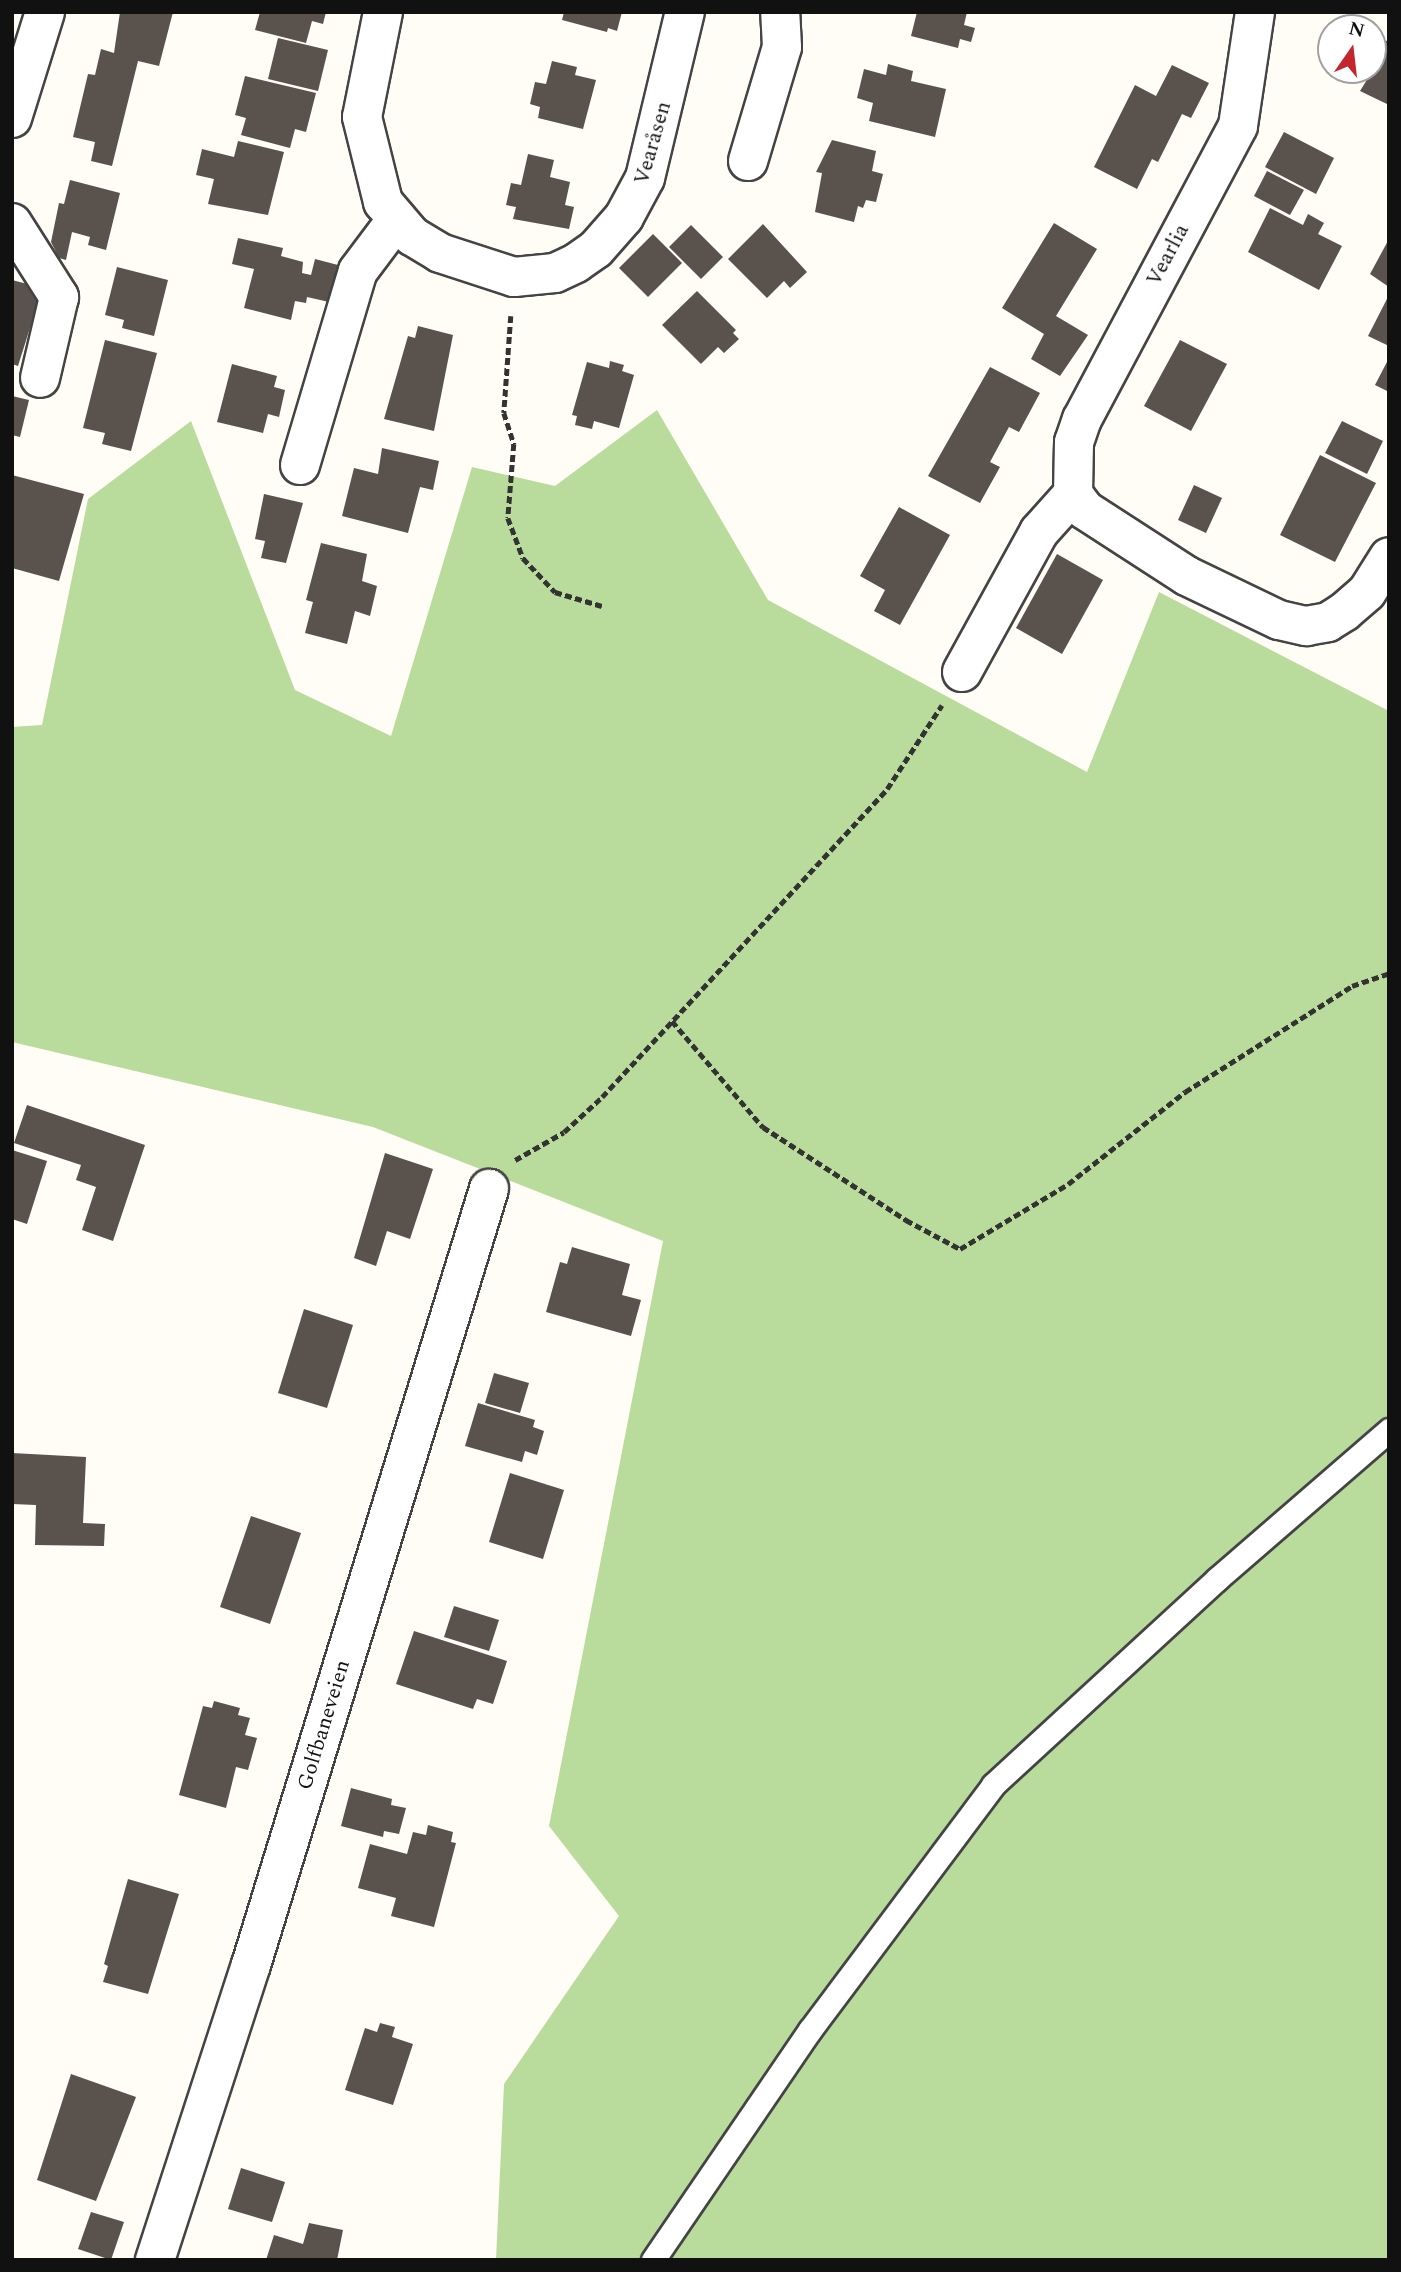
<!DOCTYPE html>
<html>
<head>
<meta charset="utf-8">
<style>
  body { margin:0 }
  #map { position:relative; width:1401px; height:2272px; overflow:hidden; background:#fffdf5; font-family:Spectral,serif }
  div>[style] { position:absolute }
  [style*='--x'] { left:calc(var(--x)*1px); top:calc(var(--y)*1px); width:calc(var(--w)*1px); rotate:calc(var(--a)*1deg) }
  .forest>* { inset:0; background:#b9dc9c }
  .building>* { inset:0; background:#5a524d }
  .path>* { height:4.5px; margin-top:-2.25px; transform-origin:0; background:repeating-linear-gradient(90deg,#333 0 7px,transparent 0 10.5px) }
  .roads { filter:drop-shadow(2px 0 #444) drop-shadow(-2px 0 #444) drop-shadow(0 2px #444) drop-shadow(0 -2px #444) }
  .lane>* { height:23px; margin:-11.5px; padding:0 11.5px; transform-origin:11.5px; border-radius:11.5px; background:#fff }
  .street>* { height:38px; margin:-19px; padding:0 19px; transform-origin:19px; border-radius:19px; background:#fff }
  span { translate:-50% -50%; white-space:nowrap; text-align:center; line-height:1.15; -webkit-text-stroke:7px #fff; paint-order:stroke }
  .street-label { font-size:21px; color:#111 }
  .frame { position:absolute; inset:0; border:14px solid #111; pointer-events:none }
  .north { position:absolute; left:1317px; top:14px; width:70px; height:70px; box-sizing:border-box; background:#fff; border:2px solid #a0a0a0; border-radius:50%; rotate:14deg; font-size:19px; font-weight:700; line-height:28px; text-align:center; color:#111 }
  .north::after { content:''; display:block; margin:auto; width:24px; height:32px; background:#c4262e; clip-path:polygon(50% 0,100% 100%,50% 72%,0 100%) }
</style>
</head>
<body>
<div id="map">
  <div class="forest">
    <i style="clip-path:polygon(657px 410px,768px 600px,1087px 772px,1159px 592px,1389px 711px,1389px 2260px,496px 2260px,504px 2084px,619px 1916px,549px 1826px,663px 1241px,373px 1127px,12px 1042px,12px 727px,42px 725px,88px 499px,191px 421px,295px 690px,391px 736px,472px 467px,555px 486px)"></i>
  </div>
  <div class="building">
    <i style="clip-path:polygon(120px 12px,173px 12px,159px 66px,138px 61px,112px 166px,91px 161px,95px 142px,73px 137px,88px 74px,95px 75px,101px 49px,114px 53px)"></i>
    <i style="clip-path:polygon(260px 12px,326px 12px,323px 24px,312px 21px,306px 43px,255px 30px)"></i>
    <i style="clip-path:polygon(564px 12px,622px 12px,617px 31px,608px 28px,607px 32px,562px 20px)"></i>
    <i style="clip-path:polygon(917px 12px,967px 12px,964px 25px,975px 28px,971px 42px,960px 39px,958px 48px,911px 36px)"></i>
    <i style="clip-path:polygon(278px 38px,328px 50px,318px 91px,268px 79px)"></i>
    <i style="clip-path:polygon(1376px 40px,1389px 41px,1389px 105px,1360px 91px,1373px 70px)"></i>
    <i style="clip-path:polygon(552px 61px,577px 67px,575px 75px,596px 80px,583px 129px,538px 118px,540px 107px,530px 104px,535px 82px,546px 84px)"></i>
    <i style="clip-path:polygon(888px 64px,913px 71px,911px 81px,946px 89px,935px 137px,869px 121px,873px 103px,857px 98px,864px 69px,886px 75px)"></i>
    <i style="clip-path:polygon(1172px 65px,1209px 83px,1191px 118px,1182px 114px,1158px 162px,1152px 159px,1137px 189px,1094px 167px,1135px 85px,1156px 96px)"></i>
    <i style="clip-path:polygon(245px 76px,316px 93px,306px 132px,295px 129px,290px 148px,241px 135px,246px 118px,235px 115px)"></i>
    <i style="clip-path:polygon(1284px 132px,1334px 158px,1316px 194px,1265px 167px)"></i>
    <i style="clip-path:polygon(832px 140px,876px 151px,872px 171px,883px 174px,876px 202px,866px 200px,863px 208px,858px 206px,854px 222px,815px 212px,822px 173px,816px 172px)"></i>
    <i style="clip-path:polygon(238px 141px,284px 152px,268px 215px,208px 204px,214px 179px,196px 175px,202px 149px,234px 157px)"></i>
    <i style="clip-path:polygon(528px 154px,554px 160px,550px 177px,570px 182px,565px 205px,574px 207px,569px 229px,513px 219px,516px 207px,506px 205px,511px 183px,521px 185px)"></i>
    <i style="clip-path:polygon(1267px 171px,1304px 190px,1290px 215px,1254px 196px)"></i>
    <i style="clip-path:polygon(70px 180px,120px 193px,106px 250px,88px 245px,90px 237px,72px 232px,66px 260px,59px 258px,51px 242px,59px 203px,64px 204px)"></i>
    <i style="clip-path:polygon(1270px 208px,1303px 225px,1308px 214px,1324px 223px,1318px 234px,1342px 246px,1319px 290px,1248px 252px)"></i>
    <i style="clip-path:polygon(1054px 223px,1097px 249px,1056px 316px,1088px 335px,1060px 376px,1031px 359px,1044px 334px,1002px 308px)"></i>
    <i style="clip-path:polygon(763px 224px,807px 272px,790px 288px,784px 281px,767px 298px,728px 259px)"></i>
    <i style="clip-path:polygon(691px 225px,723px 257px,701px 279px,669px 247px)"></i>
    <i style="clip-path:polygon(653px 234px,682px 263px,648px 297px,619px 268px)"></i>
    <i style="clip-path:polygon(238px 238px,283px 248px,281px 256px,303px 262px,302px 273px,311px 275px,315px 259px,338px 265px,329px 302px,307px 297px,306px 303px,295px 301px,291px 320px,244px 308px,254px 269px,232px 264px)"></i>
    <i style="clip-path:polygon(1389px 239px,1389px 287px,1370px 274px)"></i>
    <i style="clip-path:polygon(117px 267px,168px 280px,154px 336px,122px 328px,124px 320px,105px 315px)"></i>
    <i style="clip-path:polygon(12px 280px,35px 286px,41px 293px,18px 366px,12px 364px)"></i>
    <i style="clip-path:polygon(697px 291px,736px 330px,733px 333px,739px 339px,724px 353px,718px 347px,701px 364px,662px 325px)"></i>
    <i style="clip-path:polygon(1389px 295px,1389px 346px,1368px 336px)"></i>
    <i style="clip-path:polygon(418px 326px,453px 335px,434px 431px,384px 419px,408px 336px,415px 338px)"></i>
    <i style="clip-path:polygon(105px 340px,157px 353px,131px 451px,102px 444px,105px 433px,83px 428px)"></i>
    <i style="clip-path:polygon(1180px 340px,1227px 364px,1191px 431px,1144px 406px)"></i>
    <i style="clip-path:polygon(1389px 358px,1389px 392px,1375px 385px)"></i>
    <i style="clip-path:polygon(610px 361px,624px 365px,622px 371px,634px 375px,619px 428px,594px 421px,592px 429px,575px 425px,577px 416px,572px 415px,587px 362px,609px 368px)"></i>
    <i style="clip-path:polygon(232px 364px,277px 376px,274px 387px,285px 390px,279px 417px,268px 414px,263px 433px,217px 422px)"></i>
    <i style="clip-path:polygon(990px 367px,1040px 393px,1019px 432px,1009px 427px,990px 462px,1000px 467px,980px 503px,928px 476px)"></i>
    <i style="clip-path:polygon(12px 396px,29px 400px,20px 437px,12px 435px)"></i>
    <i style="clip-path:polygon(1342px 421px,1383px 441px,1367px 474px,1325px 453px)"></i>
    <i style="clip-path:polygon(382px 448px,439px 461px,433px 490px,420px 487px,408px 533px,342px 516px,354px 468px,378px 474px)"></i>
    <i style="clip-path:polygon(1320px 455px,1376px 483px,1335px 562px,1280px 535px)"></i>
    <i style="clip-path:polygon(12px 475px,84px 494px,59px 581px,12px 568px)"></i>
    <i style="clip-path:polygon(1194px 485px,1222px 498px,1206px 533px,1178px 520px)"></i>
    <i style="clip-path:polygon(264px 494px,303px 503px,286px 563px,261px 558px,265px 541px,255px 539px)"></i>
    <i style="clip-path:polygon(899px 507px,950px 535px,900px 625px,874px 611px,885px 590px,860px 576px)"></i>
    <i style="clip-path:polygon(321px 543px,367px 554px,362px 581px,377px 586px,370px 616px,355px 611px,347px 644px,305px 633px,313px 602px,306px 600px)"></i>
    <i style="clip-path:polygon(1057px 554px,1103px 580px,1062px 654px,1016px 628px)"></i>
    <i style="clip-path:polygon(27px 1105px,145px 1145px,113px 1241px,82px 1230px,96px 1187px,76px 1180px,81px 1165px,14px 1143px)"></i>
    <i style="clip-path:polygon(12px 1150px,47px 1161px,27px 1224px,12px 1219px)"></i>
    <i style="clip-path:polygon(385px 1153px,433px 1169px,410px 1239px,387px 1231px,376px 1266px,354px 1258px)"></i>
    <i style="clip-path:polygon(572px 1247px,630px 1264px,622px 1295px,641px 1300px,631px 1336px,546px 1312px,560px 1262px,567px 1264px)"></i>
    <i style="clip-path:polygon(304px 1309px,353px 1325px,327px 1408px,278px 1393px)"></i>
    <i style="clip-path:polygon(494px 1373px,529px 1383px,520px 1413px,485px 1403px)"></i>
    <i style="clip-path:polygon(478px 1403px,535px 1420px,533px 1427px,544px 1431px,537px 1455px,525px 1451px,522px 1462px,465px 1446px)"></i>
    <i style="clip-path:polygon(12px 1453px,86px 1457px,83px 1523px,105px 1524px,104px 1546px,35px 1545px,36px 1505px,12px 1504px)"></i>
    <i style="clip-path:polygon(510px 1473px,564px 1490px,543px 1559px,489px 1542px)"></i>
    <i style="clip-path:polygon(251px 1516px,301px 1533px,270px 1624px,220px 1607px)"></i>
    <i style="clip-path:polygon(454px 1606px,499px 1620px,489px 1651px,444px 1637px)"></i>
    <i style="clip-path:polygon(414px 1631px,507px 1661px,493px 1704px,477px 1699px,473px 1709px,396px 1684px)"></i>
    <i style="clip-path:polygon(214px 1701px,240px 1708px,238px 1715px,250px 1718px,245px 1735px,257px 1738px,248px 1770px,236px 1767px,226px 1808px,179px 1795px,203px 1706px,212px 1708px)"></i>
    <i style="clip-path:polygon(351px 1788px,392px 1799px,391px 1805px,406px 1808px,399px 1834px,384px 1831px,383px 1837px,341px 1826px)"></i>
    <i style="clip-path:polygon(428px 1825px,453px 1832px,451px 1842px,456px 1843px,434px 1927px,391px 1916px,396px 1898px,358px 1888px,370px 1844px,407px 1854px,413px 1832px,426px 1835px)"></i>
    <i style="clip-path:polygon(128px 1879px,179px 1894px,148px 1994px,103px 1982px,108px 1966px,104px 1964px)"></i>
    <i style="clip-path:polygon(380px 2023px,395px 2027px,392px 2037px,413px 2044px,393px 2105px,345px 2090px,365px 2028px,377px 2032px)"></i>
    <i style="clip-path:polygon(71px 2074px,136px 2097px,96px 2201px,37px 2180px)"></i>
    <i style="clip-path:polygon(241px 2168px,285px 2182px,272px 2222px,228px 2209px)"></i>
    <i style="clip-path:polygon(91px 2212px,124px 2222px,111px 2260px,78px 2249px)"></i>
    <i style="clip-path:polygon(309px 2223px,343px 2230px,337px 2260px,266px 2260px,274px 2235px,303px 2244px)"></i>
  </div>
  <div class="path">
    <i style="--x:511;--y:316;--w:97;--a:94.1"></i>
    <i style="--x:504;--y:413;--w:33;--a:72"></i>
    <i style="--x:514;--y:444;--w:74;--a:94.6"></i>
    <i style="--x:508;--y:518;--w:43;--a:69.4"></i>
    <i style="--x:523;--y:558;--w:47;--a:46.7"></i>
    <i style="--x:555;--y:592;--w:49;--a:16.6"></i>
    <i style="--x:672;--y:1021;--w:140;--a:49.4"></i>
    <i style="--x:763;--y:1127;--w:171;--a:33"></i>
    <i style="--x:906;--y:1220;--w:61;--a:28.2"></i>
    <i style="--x:960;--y:1249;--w:126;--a:-31"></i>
    <i style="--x:1068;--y:1184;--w:149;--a:-38.2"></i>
    <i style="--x:1185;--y:1092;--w:198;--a:-32.4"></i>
    <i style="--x:1352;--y:986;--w:39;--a:-19"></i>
    <i style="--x:515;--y:1160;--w:56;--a:-29.7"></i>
    <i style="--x:564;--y:1132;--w:52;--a:-42.6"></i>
    <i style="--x:602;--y:1097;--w:420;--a:-47.2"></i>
    <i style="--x:887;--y:789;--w:100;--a:-56.8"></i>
  </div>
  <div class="roads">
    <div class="lane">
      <i style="--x:653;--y:2260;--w:278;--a:-55.7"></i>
      <i style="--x:810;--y:2030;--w:306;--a:-53.2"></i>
      <i style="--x:993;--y:1785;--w:304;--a:-42.6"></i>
      <i style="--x:1217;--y:1579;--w:228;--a:-40.9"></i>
    </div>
    <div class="street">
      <i style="--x:383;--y:12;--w:107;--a:101.3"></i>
      <i style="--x:362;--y:117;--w:88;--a:76.1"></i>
      <i style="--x:383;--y:202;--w:45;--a:49.5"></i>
      <i style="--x:412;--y:236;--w:33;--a:31"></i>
      <i style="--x:440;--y:253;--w:78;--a:18"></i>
      <i style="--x:514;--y:277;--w:41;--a:-5.6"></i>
      <i style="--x:555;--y:273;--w:23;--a:-25"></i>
      <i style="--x:576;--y:263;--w:24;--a:-35"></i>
      <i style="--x:596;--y:249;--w:43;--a:-48.8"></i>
      <i style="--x:624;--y:217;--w:44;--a:-61.7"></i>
      <i style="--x:645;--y:178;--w:171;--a:-76.5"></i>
      <i style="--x:1255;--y:12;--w:115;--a:98.5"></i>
      <i style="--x:1238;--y:126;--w:332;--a:118"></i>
      <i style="--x:1082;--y:419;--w:24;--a:109"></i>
      <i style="--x:1074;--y:442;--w:52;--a:91.1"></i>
      <i style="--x:1073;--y:494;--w:20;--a:53"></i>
      <i style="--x:1085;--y:510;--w:121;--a:32.9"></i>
      <i style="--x:1187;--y:576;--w:102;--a:25.6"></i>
      <i style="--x:1279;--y:620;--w:28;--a:13"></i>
      <i style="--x:1306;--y:626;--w:22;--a:-10"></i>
      <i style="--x:1328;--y:622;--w:19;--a:-32"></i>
      <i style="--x:1344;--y:612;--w:30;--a:-41"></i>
      <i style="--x:1367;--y:592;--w:41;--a:-57.8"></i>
      <i style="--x:12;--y:118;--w:111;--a:-72.7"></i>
      <i style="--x:748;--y:161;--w:119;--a:-73.4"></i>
      <i style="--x:782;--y:47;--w:35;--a:-93"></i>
      <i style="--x:12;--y:223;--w:88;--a:57.6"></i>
      <i style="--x:59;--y:297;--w:83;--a:103.2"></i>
      <i style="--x:300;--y:465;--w:202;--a:-73.4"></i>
      <i style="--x:358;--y:271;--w:65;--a:-53.1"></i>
      <i style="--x:962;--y:672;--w:160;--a:-61.2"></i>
      <i style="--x:1039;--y:532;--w:51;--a:-48.2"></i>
      <i style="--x:155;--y:2260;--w:310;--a:-72"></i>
      <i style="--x:251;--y:1965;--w:812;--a:-72.95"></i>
    </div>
  </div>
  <div class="street-label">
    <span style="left:653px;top:143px;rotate:-74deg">Vearåsen</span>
    <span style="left:1168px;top:255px;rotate:-62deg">Vearlia</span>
    <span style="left:324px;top:1725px;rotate:-73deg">Golfbaneveien</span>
  </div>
  <div class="frame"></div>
  <div class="north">N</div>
</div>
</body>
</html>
